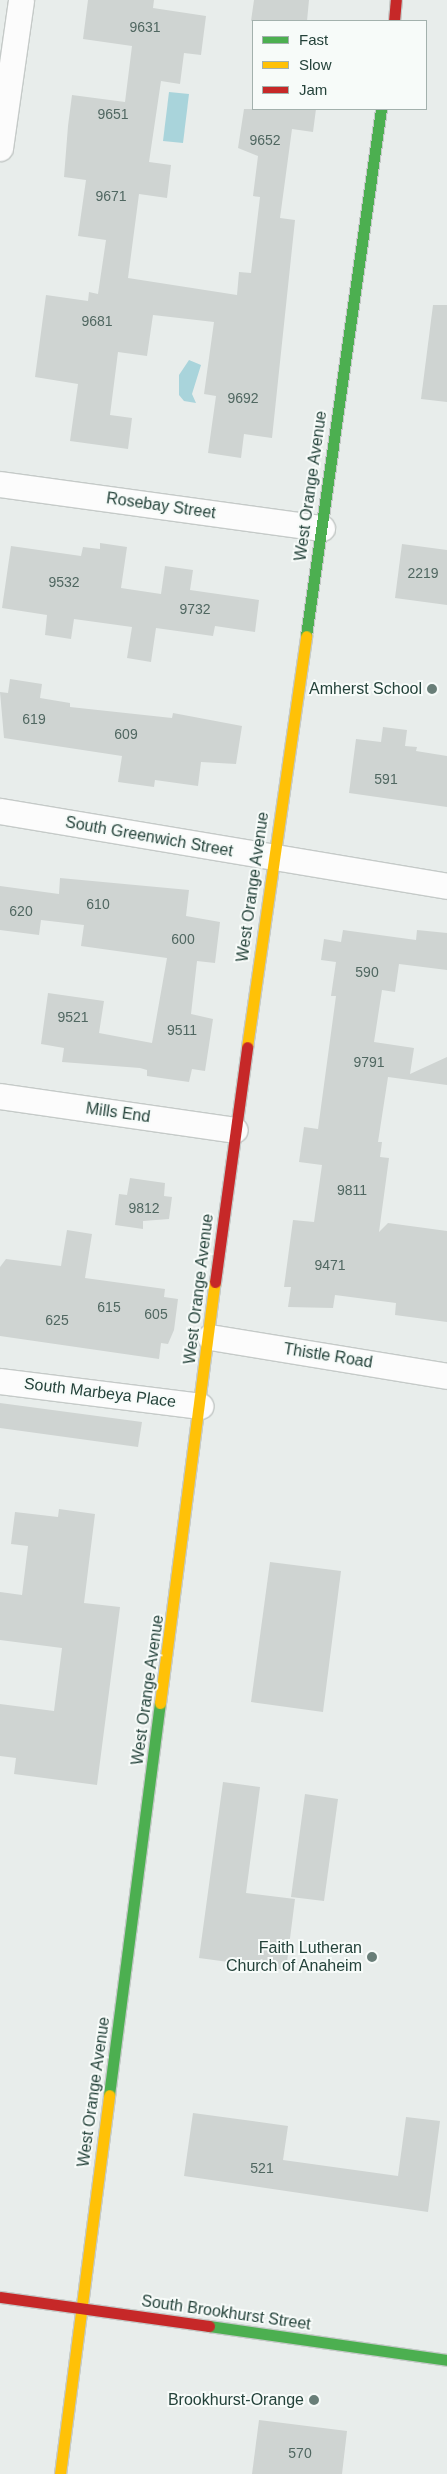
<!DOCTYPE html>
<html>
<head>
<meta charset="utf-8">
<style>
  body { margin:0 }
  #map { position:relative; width:447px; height:2474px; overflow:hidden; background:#e8edeb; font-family:Arial,sans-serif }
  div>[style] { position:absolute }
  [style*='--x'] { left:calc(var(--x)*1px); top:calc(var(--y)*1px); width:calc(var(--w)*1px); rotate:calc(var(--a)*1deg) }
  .water>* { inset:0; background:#a9d4db }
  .building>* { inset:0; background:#cfd4d2 }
  .roads { filter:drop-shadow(1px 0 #c5cac8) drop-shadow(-1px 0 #c5cac8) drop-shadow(0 1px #c5cac8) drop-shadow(0 -1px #c5cac8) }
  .street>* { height:25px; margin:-12.5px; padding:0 12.5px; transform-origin:12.5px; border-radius:12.5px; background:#fcfcfc }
  .fast>* { height:11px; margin:-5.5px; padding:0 5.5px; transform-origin:5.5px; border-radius:5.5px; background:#4caf50 }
  .slow>* { height:11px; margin:-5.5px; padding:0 5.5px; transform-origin:5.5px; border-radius:5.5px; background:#ffc107 }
  .jam>* { height:11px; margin:-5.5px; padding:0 5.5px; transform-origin:5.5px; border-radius:5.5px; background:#c62828 }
  .dots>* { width:14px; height:14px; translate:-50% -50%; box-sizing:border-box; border:2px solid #f7fbf9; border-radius:50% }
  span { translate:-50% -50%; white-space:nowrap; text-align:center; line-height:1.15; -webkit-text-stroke:4px #f7fbf9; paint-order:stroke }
  .number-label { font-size:14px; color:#506761 }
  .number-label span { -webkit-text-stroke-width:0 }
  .street-label { font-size:16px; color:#24423a }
  .poi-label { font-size:16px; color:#24423a }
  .right { translate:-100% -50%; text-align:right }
  .legend { position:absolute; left:252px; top:20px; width:175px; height:90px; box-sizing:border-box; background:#f7fbf9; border:1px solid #a3b1ad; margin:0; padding:6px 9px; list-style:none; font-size:15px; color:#24423a }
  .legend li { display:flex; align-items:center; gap:10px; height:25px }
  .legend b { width:25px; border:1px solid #a3b1ad }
</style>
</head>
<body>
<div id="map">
  <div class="water">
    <i style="clip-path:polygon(169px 92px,189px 94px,183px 143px,163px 141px)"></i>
    <i style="clip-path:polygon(189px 360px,201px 365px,192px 394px,196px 403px,184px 401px,179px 395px,179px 375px)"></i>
  </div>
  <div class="building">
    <i style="clip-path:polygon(88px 0,154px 0,153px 8px,206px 16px,201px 55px,184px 53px,180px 84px,161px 81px,149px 162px,171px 165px,167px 198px,139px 194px,128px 278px,237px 295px,239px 272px,251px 273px,260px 197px,253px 196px,258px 156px,238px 148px,244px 109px,316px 109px,313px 132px,292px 129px,280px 218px,295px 220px,272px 438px,244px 434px,241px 458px,208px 453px,216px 396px,204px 394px,214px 322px,153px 315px,147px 356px,118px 352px,110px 415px,132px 418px,128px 449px,70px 441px,78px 384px,35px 377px,46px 295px,88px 301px,89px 292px,98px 294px,106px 240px,78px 236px,86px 180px,64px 177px,68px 126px,72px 95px,125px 102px,132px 46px,83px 39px)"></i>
    <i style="clip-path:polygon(254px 0,309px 0,307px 21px,251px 21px)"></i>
    <i style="clip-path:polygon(433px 305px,447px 305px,447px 402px,421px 399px)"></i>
    <i style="clip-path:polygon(100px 543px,127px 547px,121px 588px,161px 594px,165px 566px,193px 570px,190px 590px,259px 600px,255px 632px,215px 626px,213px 636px,156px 628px,151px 662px,127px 658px,132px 627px,74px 619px,71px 639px,45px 635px,47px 615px,2px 608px,11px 546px,81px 556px,83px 547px,100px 549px)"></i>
    <i style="clip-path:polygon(402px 544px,447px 550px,447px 605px,395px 598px)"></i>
    <i style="clip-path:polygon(10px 679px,42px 684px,40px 698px,70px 703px,70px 707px,172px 718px,173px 713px,242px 726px,236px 764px,201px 762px,198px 786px,155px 780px,154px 787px,118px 782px,122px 756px,4px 738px,0 692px,8px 693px)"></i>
    <i style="clip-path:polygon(383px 727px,407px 730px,405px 746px,417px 747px,416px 751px,447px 756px,447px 807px,349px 793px,356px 739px,381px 742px)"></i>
    <i style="clip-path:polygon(60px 878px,189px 890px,186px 916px,220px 922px,215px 963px,197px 961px,191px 1014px,213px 1019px,205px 1071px,192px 1069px,189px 1082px,147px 1076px,147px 1070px,140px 1068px,62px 1062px,64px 1048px,41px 1044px,48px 993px,104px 1001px,99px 1033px,152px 1043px,167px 958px,81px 946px,84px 925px,41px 920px,39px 935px,0 930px,0 886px,59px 894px)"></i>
    <i style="clip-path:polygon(343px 930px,416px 940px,417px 930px,447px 933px,447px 970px,399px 964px,395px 992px,382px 990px,374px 1042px,414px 1048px,410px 1074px,447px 1057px,447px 1085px,388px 1077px,378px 1142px,382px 1142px,380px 1157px,389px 1158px,379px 1232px,388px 1223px,447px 1231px,447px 1322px,395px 1315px,396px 1303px,335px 1295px,333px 1308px,288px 1307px,291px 1287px,284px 1287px,293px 1220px,314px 1222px,322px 1165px,299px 1162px,304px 1127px,318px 1129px,336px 996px,331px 996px,336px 962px,321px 960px,324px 939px,341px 942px)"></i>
    <i style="clip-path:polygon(130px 1178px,165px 1183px,164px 1196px,172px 1197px,169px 1219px,143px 1221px,143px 1229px,115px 1225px,119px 1194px,127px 1195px)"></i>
    <i style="clip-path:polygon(67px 1230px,92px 1234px,85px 1278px,165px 1289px,164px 1297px,178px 1299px,174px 1330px,168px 1344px,161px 1343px,159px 1359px,0 1336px,0 1267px,6px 1259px,61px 1266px)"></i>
    <i style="clip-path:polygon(0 1403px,142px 1422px,138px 1447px,0 1428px)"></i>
    <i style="clip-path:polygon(59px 1509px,95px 1514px,84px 1603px,120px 1607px,97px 1785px,14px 1774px,16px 1758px,0 1756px,0 1704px,54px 1711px,62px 1648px,0 1640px,0 1592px,22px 1595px,28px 1546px,11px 1544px,15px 1512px,58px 1517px)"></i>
    <i style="clip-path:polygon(270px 1562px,341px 1571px,323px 1712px,251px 1702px)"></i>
    <i style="clip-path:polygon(223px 1782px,260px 1787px,246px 1893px,295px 1899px,286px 1970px,199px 1958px)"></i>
    <i style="clip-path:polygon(305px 1794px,338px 1799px,324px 1901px,291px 1897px)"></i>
    <i style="clip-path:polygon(193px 2113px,288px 2126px,283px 2160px,398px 2176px,406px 2117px,440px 2121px,428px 2212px,184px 2176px)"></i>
    <i style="clip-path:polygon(259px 2420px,347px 2431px,342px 2474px,252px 2474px)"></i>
  </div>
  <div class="roads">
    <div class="street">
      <i style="--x:0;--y:148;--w:149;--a:-81.9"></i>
      <i style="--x:0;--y:484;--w:325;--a:7.8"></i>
      <i style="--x:0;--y:811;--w:453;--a:9.5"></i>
      <i style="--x:0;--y:1096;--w:237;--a:8.2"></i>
      <i style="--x:210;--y:1337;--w:240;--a:9.3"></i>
      <i style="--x:0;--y:1381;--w:202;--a:7.1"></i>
    </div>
    <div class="fast">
      <i style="--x:306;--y:636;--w:532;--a:-81.9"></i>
      <i style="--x:109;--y:2095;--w:395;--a:-82.6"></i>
      <i style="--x:209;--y:2326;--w:240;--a:8.1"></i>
    </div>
    <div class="slow">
      <i style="--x:247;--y:1047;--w:415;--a:-81.8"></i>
      <i style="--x:160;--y:1703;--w:425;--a:-82.6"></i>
      <i style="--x:60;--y:2474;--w:382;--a:-82.6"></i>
    </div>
    <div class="jam">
      <i style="--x:394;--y:21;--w:21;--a:-85"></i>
      <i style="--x:215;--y:1282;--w:237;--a:-82.2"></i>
      <i style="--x:0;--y:2297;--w:211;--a:7.9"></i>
    </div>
  </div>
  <div class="dots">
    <i style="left:432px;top:689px;background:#697e78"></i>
    <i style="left:372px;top:1957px;background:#697e78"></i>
    <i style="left:314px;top:2400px;background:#697e78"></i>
  </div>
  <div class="number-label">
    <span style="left:145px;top:27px">9631</span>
    <span style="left:113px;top:114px">9651</span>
    <span style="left:265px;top:140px">9652</span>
    <span style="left:111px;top:196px">9671</span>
    <span style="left:97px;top:321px">9681</span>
    <span style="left:243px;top:398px">9692</span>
    <span style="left:423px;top:573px">2219</span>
    <span style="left:64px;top:582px">9532</span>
    <span style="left:195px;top:609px">9732</span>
    <span style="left:34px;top:719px">619</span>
    <span style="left:126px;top:734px">609</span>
    <span style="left:386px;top:779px">591</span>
    <span style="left:98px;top:904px">610</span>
    <span style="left:21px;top:911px">620</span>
    <span style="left:183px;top:939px">600</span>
    <span style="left:367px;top:972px">590</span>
    <span style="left:73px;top:1017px">9521</span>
    <span style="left:182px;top:1030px">9511</span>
    <span style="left:369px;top:1062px">9791</span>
    <span style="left:352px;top:1190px">9811</span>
    <span style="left:144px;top:1208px">9812</span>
    <span style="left:330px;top:1265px">9471</span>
    <span style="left:109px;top:1307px">615</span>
    <span style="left:156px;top:1314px">605</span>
    <span style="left:57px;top:1320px">625</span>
    <span style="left:262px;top:2168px">521</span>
    <span style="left:300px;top:2453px">570</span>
  </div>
  <div class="street-label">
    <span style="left:311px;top:486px;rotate:-82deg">West Orange Avenue</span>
    <span style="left:161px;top:506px;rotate:8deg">Rosebay Street</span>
    <span style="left:149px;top:837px;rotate:10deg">South Greenwich Street</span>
    <span style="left:253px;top:887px;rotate:-82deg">West Orange Avenue</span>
    <span style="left:118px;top:1113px;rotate:8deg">Mills End</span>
    <span style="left:199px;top:1289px;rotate:-83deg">West Orange Avenue</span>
    <span style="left:328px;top:1356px;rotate:9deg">Thistle Road</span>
    <span style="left:100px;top:1393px;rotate:7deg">South Marbeya Place</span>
    <span style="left:148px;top:1690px;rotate:-82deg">West Orange Avenue</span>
    <span style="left:94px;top:2092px;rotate:-82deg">West Orange Avenue</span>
    <span style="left:226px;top:2313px;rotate:8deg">South Brookhurst Street</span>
  </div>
  <div class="poi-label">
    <span class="right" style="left:422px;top:689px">Amherst School</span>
    <span class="right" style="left:362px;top:1957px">Faith Lutheran<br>Church of Anaheim</span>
    <span class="right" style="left:304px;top:2400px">Brookhurst-Orange</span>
  </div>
  <ul class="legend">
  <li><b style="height:6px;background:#4caf50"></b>Fast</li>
  <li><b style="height:6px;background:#ffc107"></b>Slow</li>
  <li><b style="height:6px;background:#c62828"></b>Jam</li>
  </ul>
</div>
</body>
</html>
